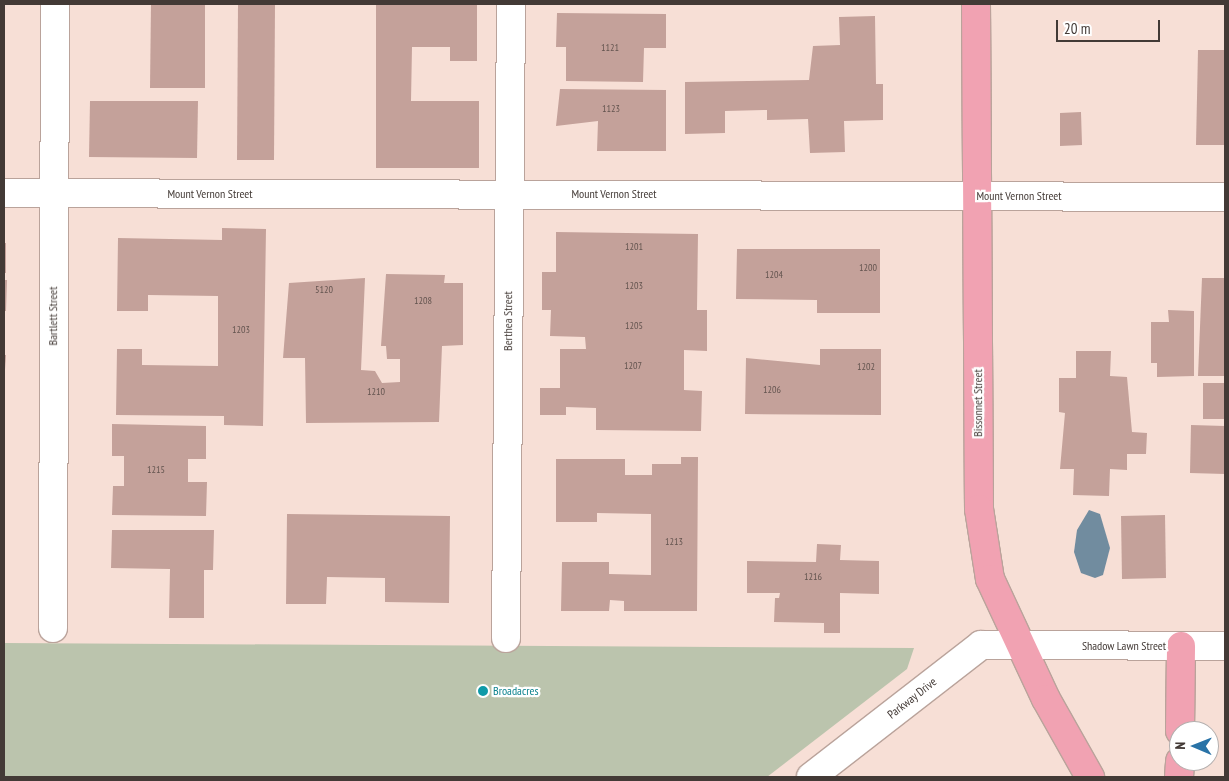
<!DOCTYPE html>
<html>
<head>
<meta charset="utf-8">
<style>
  body { margin:0 }
  #map { position:relative; width:1229px; height:781px; overflow:hidden; background:#f7dfd6; font-family:"PT Sans Narrow",sans-serif }
  div>[style] { position:absolute }
  [style*='--x'] { left:calc(var(--x)*1px); top:calc(var(--y)*1px); width:calc(var(--w)*1px); rotate:calc(var(--a)*1deg) }
  .green>* { inset:0; background:#bbc4ad }
  .water>* { inset:0; background:#718c9f }
  .building>* { inset:0; background:#c4a19a }
  .roads { filter:drop-shadow(1px 0 #baa39b) drop-shadow(-1px 0 #baa39b) drop-shadow(0 1px #baa39b) drop-shadow(0 -1px #baa39b) }
  .minor>* { height:28px; margin:-14px; padding:0 14px; transform-origin:14px; border-radius:14px; background:#fff }
  .major>* { height:28px; margin:-14px; padding:0 14px; transform-origin:14px; border-radius:14px; background:#f1a2b2 }
  .dots>* { width:14px; height:14px; translate:-50% -50%; box-sizing:border-box; border:2px solid #fff; border-radius:50% }
  span { translate:-50% -50%; white-space:nowrap; text-align:center; line-height:1.15; -webkit-text-stroke:4.5px #fff; paint-order:stroke }
  .number-label { font-size:10px; color:#63544f }
  .number-label span { -webkit-text-stroke-width:0 }
  .street-label { font-size:12px; color:#433a36 }
  .culture-label { font-size:12px; color:#0d838f }
  .left { translate:0 -50%; text-align:left }
  .frame { position:absolute; inset:0; border:5px solid #433a36; pointer-events:none }
  .north { position:absolute; left:1169px; top:721px; width:50px; height:50px; box-sizing:border-box; background:#fff; border:1px solid #b4b0af; border-radius:50%; rotate:271deg; font-size:14px; font-weight:700; line-height:20px; text-align:center; color:#433a36 }
  .north::after { content:''; display:block; margin:auto; width:18px; height:22px; background:#2973a7; clip-path:polygon(50% 0,100% 100%,50% 72%,0 100%) }
  .scale { position:absolute; left:1056px; top:20px; width:104px; height:22px; box-sizing:border-box; border:2px solid #433a36; border-top:0; padding-left:6px; font-size:15px; line-height:18px; white-space:nowrap; color:#433a36; -webkit-text-stroke:4px #fff; paint-order:stroke }
</style>
</head>
<body>
<div id="map">
  <div class="green">
    <i style="clip-path:polygon(4px 643px,914px 648px,907px 669px,767px 777px,4px 777px)"></i>
  </div>
  <div class="water">
    <i style="clip-path:polygon(1089px 510px,1100px 514px,1110px 548px,1103px 575px,1095px 578px,1081px 573px,1074px 552px,1077px 530px)"></i>
  </div>
  <div class="building">
    <i style="clip-path:polygon(151px 4px,205px 4px,205px 88px,150px 88px)"></i>
    <i style="clip-path:polygon(238px 4px,275px 4px,274px 160px,237px 160px)"></i>
    <i style="clip-path:polygon(376px 4px,477px 4px,477px 61px,450px 61px,450px 47px,412px 47px,411px 101px,479px 101px,479px 168px,376px 168px)"></i>
    <i style="clip-path:polygon(557px 13px,666px 14px,666px 48px,644px 48px,643px 82px,566px 81px,566px 47px,556px 47px)"></i>
    <i style="clip-path:polygon(875px 16px,876px 84px,883px 84px,883px 120px,844px 121px,845px 152px,810px 153px,808px 119px,767px 120px,767px 110px,725px 111px,725px 133px,685px 134px,685px 82px,809px 80px,813px 46px,840px 45px,839px 17px)"></i>
    <i style="clip-path:polygon(1198px 50px,1225px 50px,1225px 145px,1196px 145px)"></i>
    <i style="clip-path:polygon(560px 89px,666px 90px,666px 151px,597px 151px,598px 121px,556px 126px)"></i>
    <i style="clip-path:polygon(90px 101px,198px 101px,197px 158px,89px 157px)"></i>
    <i style="clip-path:polygon(1081px 112px,1082px 145px,1060px 146px,1060px 113px)"></i>
    <i style="clip-path:polygon(222px 228px,266px 229px,263px 426px,224px 425px,224px 416px,116px 415px,117px 349px,142px 349px,142px 365px,218px 366px,218px 296px,148px 295px,148px 311px,117px 311px,118px 238px,222px 240px)"></i>
    <i style="clip-path:polygon(556px 232px,698px 234px,697px 310px,707px 310px,707px 351px,684px 350px,684px 390px,702px 391px,701px 431px,596px 430px,596px 408px,566px 407px,566px 415px,540px 415px,540px 388px,560px 388px,560px 349px,586px 349px,585px 337px,550px 336px,551px 310px,542px 310px,542px 272px,556px 272px)"></i>
    <i style="clip-path:polygon(4px 243px,6px 243px,6px 273px,4px 273px)"></i>
    <i style="clip-path:polygon(737px 249px,880px 249px,880px 313px,817px 313px,817px 300px,736px 299px)"></i>
    <i style="clip-path:polygon(386px 274px,445px 275px,444px 283px,463px 283px,463px 345px,442px 346px,439px 422px,306px 423px,305px 358px,283px 358px,289px 283px,365px 278px,361px 370px,375px 371px,382px 383px,400px 382px,400px 359px,387px 359px,386px 346px,381px 346px)"></i>
    <i style="clip-path:polygon(1202px 278px,1225px 278px,1225px 376px,1198px 376px)"></i>
    <i style="clip-path:polygon(4px 280px,7px 280px,6px 311px,4px 311px)"></i>
    <i style="clip-path:polygon(1168px 310px,1194px 311px,1194px 376px,1157px 377px,1157px 363px,1151px 363px,1151px 322px,1169px 322px)"></i>
    <i style="clip-path:polygon(820px 349px,881px 349px,881px 415px,745px 414px,746px 358px,820px 365px)"></i>
    <i style="clip-path:polygon(1076px 351px,1111px 351px,1110px 376px,1127px 377px,1132px 432px,1147px 433px,1146px 454px,1127px 454px,1127px 470px,1110px 469px,1109px 496px,1073px 495px,1074px 469px,1060px 469px,1065px 413px,1059px 412px,1059px 378px,1076px 378px)"></i>
    <i style="clip-path:polygon(4px 355px,6px 355px,5px 370px,4px 370px)"></i>
    <i style="clip-path:polygon(1203px 383px,1225px 383px,1225px 419px,1203px 419px)"></i>
    <i style="clip-path:polygon(112px 424px,206px 426px,206px 459px,188px 459px,188px 482px,207px 482px,206px 516px,112px 515px,113px 486px,124px 486px,124px 456px,112px 456px)"></i>
    <i style="clip-path:polygon(1191px 425px,1225px 426px,1225px 474px,1190px 473px)"></i>
    <i style="clip-path:polygon(681px 457px,698px 457px,697px 611px,624px 611px,624px 601px,610px 600px,609px 611px,561px 611px,562px 562px,609px 562px,609px 574px,651px 575px,651px 514px,597px 513px,597px 522px,556px 522px,556px 459px,625px 459px,625px 475px,652px 475px,652px 464px,681px 464px)"></i>
    <i style="clip-path:polygon(287px 514px,450px 516px,449px 603px,385px 602px,385px 578px,327px 577px,326px 604px,286px 604px)"></i>
    <i style="clip-path:polygon(1165px 515px,1166px 578px,1122px 579px,1121px 516px)"></i>
    <i style="clip-path:polygon(112px 530px,214px 530px,213px 570px,204px 570px,204px 618px,169px 618px,170px 569px,111px 568px)"></i>
    <i style="clip-path:polygon(817px 544px,841px 545px,840px 560px,879px 561px,879px 594px,840px 593px,840px 633px,824px 633px,824px 623px,774px 622px,775px 598px,779px 598px,780px 593px,747px 593px,747px 561px,816px 562px)"></i>
  </div>
  <div class="roads">
    <div class="minor">
      <i style="--x:4;--y:193;--w:1221;--a:0.19"></i>
      <i style="--x:53;--y:628;--w:624;--a:-89.82"></i>
      <i style="--x:506;--y:638;--w:634;--a:-89.55"></i>
      <i style="--x:811;--y:777;--w:215;--a:-37.8"></i>
      <i style="--x:981;--y:645;--w:244;--a:0.2"></i>
    </div>
    <div class="major">
      <i style="--x:976;--y:4;--w:505;--a:89.66"></i>
      <i style="--x:979;--y:509;--w:71;--a:81.1"></i>
      <i style="--x:990;--y:579;--w:132;--a:65"></i>
      <i style="--x:1046;--y:699;--w:90;--a:60.6"></i>
      <i style="--x:1180;--y:731;--w:85;--a:-89.3"></i>
      <i style="--x:1179;--y:777;--w:16;--a:-86"></i>
    </div>
  </div>
  <div class="dots">
    <i style="left:483px;top:691px;background:#0f9aa8"></i>
  </div>
  <div class="number-label">
    <span style="left:610px;top:48px">1121</span>
    <span style="left:611px;top:109px">1123</span>
    <span style="left:634px;top:247px">1201</span>
    <span style="left:868px;top:268px">1200</span>
    <span style="left:774px;top:275px">1204</span>
    <span style="left:634px;top:286px">1203</span>
    <span style="left:324px;top:290px">5120</span>
    <span style="left:423px;top:301px">1208</span>
    <span style="left:634px;top:326px">1205</span>
    <span style="left:241px;top:330px">1203</span>
    <span style="left:633px;top:366px">1207</span>
    <span style="left:866px;top:367px">1202</span>
    <span style="left:772px;top:390px">1206</span>
    <span style="left:376px;top:392px">1210</span>
    <span style="left:156px;top:470px">1215</span>
    <span style="left:674px;top:542px">1213</span>
    <span style="left:813px;top:577px">1216</span>
  </div>
  <div class="street-label">
    <span style="left:210px;top:194px">Mount Vernon Street</span>
    <span style="left:614px;top:194px">Mount Vernon Street</span>
    <span style="left:1019px;top:196px">Mount Vernon Street</span>
    <span style="left:53px;top:316px;rotate:-90deg">Bartlett Street</span>
    <span style="left:508px;top:321px;rotate:-90deg">Berthea Street</span>
    <span style="left:978px;top:403px;rotate:-90deg">Bissonnet Street</span>
    <span style="left:1124px;top:646px">Shadow Lawn Street</span>
    <span style="left:912px;top:698px;rotate:-38deg">Parkway Drive</span>
  </div>
  <div class="culture-label">
    <span class="left" style="left:493px;top:691px">Broadacres</span>
  </div>
  <div class="frame"></div>
  <div class="north">N</div>
  <div class="scale">20 m</div>
</div>
</body>
</html>
